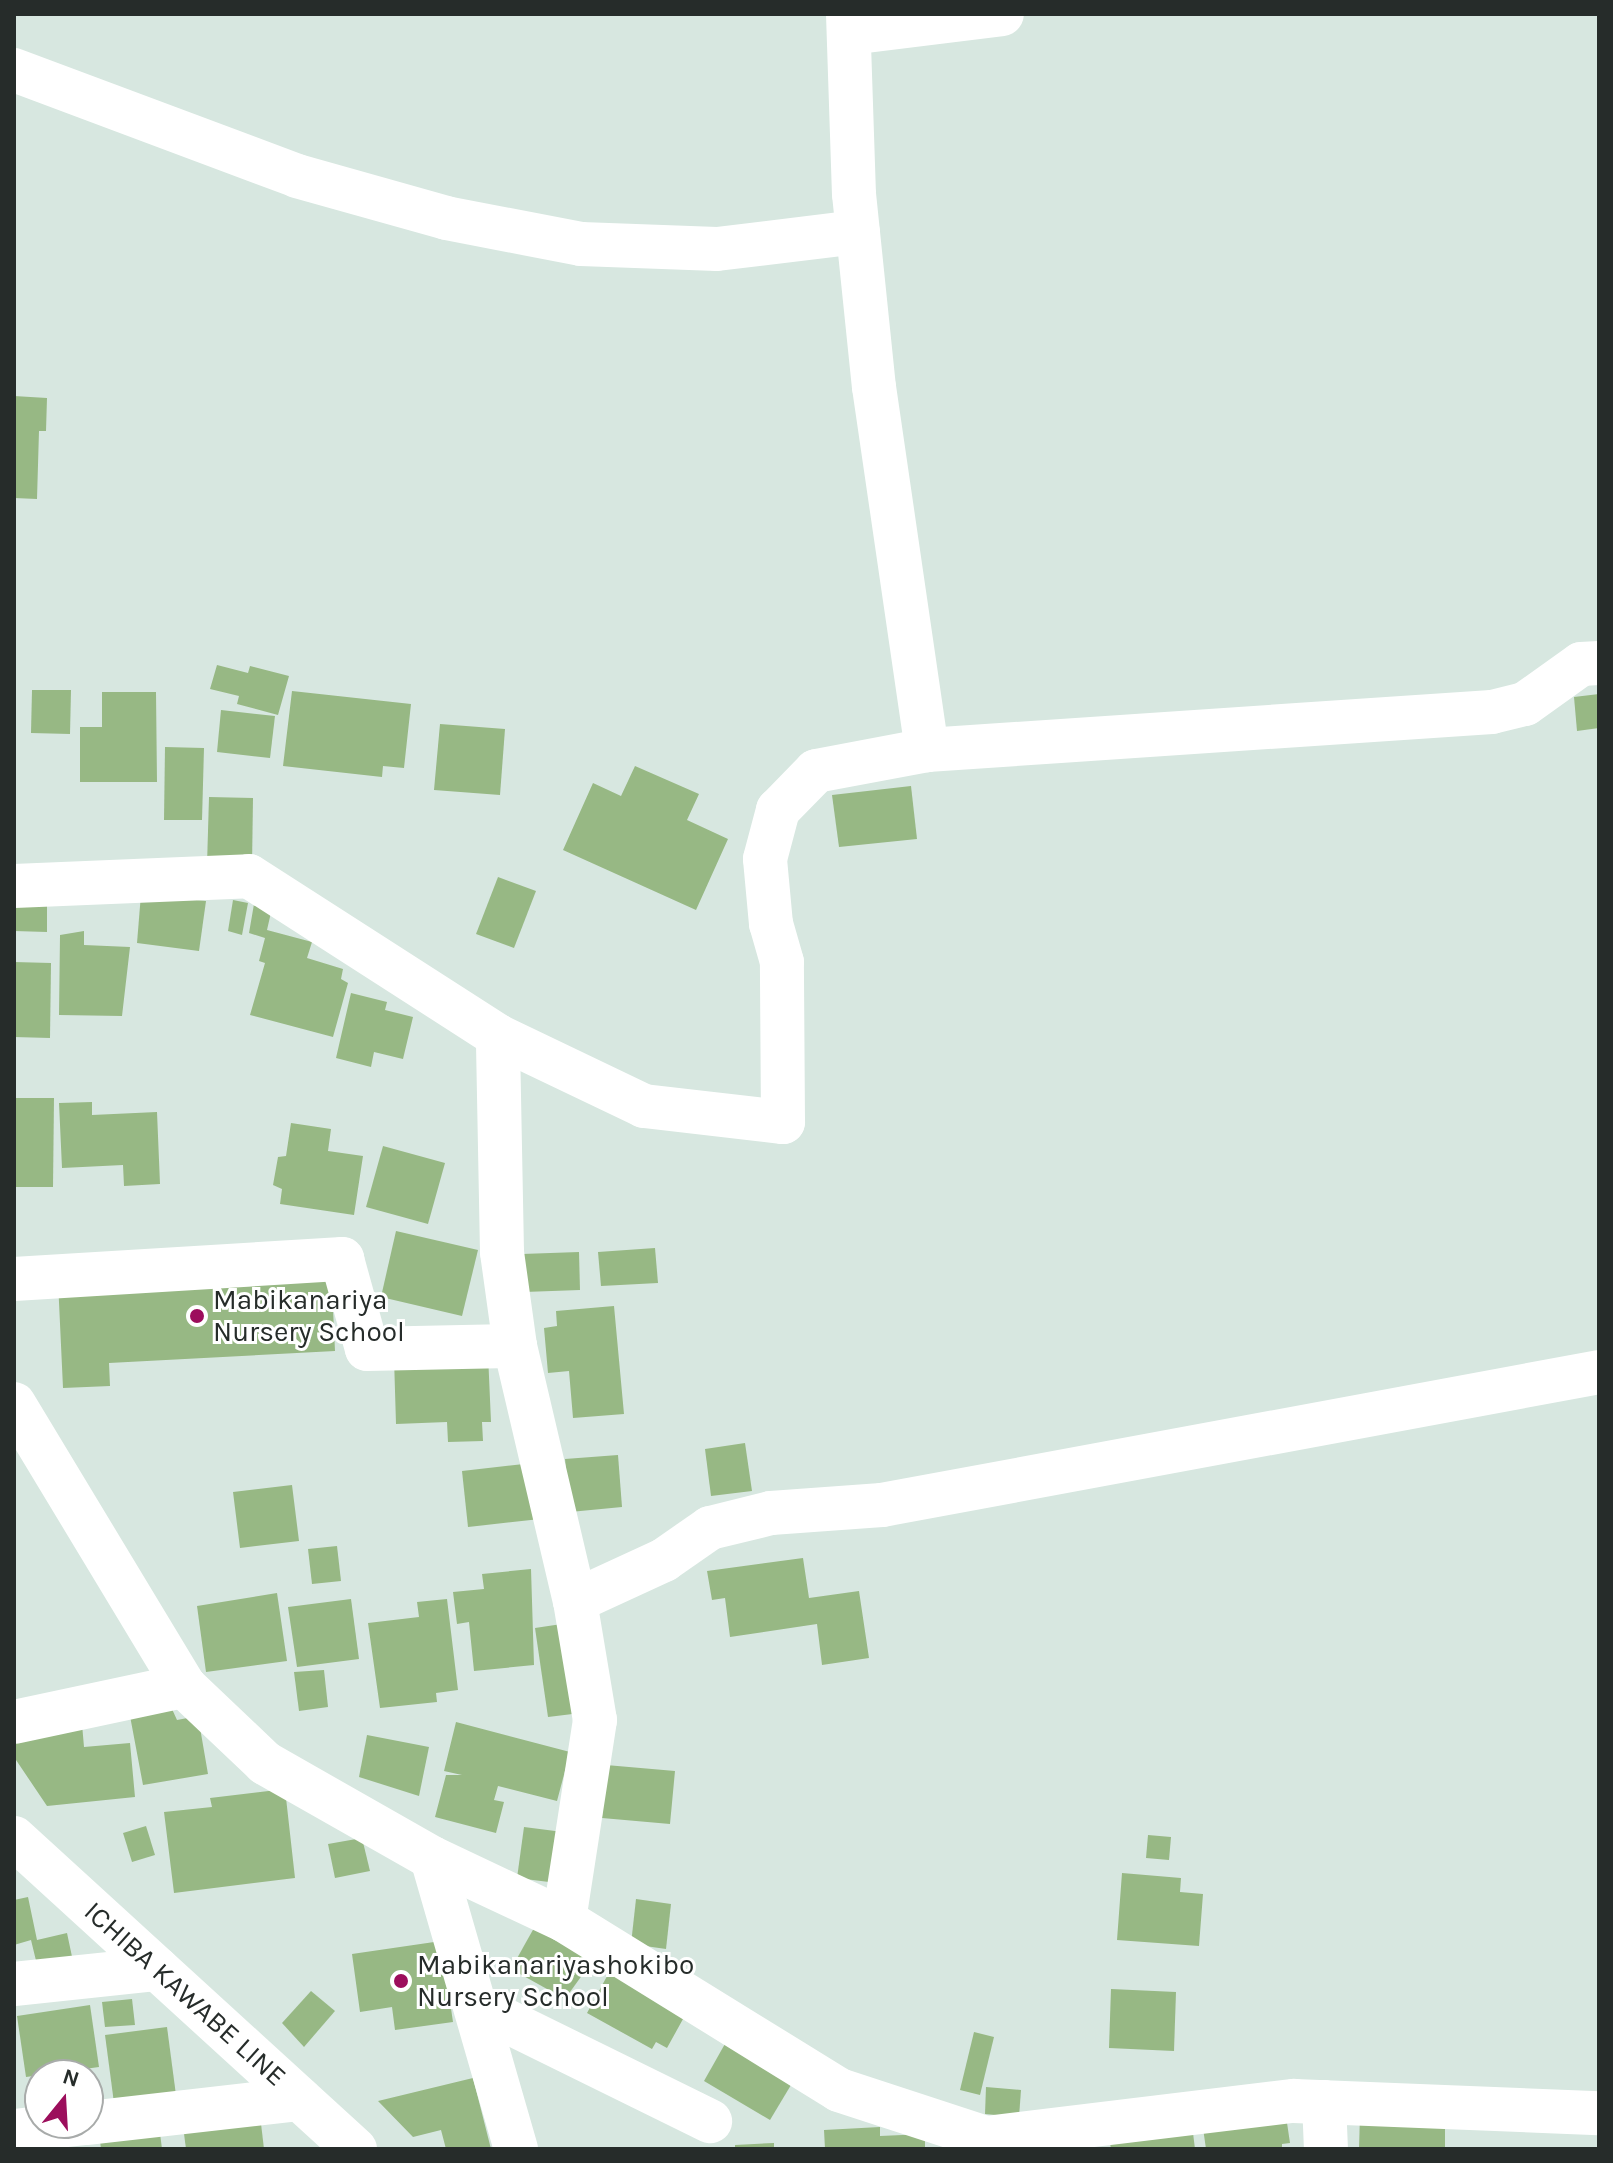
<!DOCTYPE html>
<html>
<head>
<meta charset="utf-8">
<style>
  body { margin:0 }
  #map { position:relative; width:1613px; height:2163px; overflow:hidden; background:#d7e7e0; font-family:Karla,sans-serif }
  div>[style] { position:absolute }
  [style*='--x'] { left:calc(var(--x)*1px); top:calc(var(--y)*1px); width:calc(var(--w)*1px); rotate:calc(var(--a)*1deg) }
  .building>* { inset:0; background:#97b884 }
  .minor>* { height:44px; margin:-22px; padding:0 22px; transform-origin:22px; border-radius:22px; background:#fff }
  .secondary>* { height:44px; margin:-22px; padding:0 22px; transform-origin:22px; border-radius:22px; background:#fff }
  .dots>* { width:22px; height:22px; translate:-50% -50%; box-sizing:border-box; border:4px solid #fff; border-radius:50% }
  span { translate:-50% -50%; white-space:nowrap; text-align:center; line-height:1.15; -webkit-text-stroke:6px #fff; paint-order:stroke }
  .poi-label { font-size:28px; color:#262c2a }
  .left { translate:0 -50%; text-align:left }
  .street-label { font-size:28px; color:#262c2a }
  .frame { position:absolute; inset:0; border:16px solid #262c2a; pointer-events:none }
  .north { position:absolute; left:24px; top:2059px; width:80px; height:80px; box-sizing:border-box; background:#fff; border:2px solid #a8abaa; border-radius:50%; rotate:18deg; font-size:22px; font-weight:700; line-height:32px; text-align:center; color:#262c2a }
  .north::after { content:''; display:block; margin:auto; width:28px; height:36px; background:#9c0e5c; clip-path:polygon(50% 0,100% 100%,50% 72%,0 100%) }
</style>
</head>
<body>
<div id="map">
  <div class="building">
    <i style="clip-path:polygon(14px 396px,47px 398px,46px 431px,39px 431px,37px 499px,14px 498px)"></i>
    <i style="clip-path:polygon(217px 665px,248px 673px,250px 666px,289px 676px,278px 715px,237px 704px,239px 696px,210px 689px)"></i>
    <i style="clip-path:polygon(32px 690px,71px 690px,70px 734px,31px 733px)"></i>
    <i style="clip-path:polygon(292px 691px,411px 704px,404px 768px,383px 766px,382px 777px,283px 766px)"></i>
    <i style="clip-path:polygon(102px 692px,156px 692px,157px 782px,80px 782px,80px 727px,102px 727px)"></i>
    <i style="clip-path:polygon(1599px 694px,1599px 728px,1577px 731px,1574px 697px)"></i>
    <i style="clip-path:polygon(221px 710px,275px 716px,270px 758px,217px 752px)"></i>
    <i style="clip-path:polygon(440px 724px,505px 729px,500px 795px,434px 790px)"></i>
    <i style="clip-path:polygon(165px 747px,204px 748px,202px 820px,164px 820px)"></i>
    <i style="clip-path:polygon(635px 766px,699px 794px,687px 820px,728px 839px,696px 910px,563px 850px,593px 783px,621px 796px)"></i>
    <i style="clip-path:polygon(911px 786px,917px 839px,839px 847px,832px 795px)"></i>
    <i style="clip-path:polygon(209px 797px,253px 798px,252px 866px,207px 865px)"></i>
    <i style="clip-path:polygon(498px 877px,536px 891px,514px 948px,476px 934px)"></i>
    <i style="clip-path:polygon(141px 894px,206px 901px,199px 951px,137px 943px)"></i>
    <i style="clip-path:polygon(14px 900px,47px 900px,47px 932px,14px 931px)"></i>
    <i style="clip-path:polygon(233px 900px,248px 903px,242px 935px,228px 931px)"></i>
    <i style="clip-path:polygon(254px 904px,272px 908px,267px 930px,312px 942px,307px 958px,343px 969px,341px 979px,348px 983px,333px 1037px,250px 1015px,265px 963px,259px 961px,265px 938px,249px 933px)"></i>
    <i style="clip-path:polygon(84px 931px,84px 945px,130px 947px,122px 1016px,59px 1015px,60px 935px)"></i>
    <i style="clip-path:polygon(14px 962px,51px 963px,50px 1038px,14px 1037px)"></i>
    <i style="clip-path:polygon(351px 993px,387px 1002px,385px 1010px,413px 1017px,403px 1059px,374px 1052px,371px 1067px,336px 1058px)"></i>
    <i style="clip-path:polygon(14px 1098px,54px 1098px,53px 1187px,14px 1187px)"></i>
    <i style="clip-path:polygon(92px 1102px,92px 1115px,157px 1112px,160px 1184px,124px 1186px,123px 1165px,62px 1168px,59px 1103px)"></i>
    <i style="clip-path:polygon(291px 1123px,331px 1129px,328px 1151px,363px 1156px,354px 1215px,280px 1204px,282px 1189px,273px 1185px,278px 1157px,286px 1156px)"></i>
    <i style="clip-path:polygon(383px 1146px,445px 1163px,428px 1224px,366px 1207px)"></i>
    <i style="clip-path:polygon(396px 1231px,478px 1250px,462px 1316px,381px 1297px)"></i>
    <i style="clip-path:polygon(655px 1248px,658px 1283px,601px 1286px,598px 1252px)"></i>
    <i style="clip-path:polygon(579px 1252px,580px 1290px,524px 1292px,522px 1254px)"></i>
    <i style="clip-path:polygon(331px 1267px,335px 1351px,109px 1363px,110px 1386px,63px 1388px,58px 1281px)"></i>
    <i style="clip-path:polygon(614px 1306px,624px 1414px,573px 1418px,569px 1371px,548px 1373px,544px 1328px,557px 1326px,556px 1311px)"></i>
    <i style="clip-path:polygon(488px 1354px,491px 1422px,482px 1422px,483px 1441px,448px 1442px,447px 1422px,396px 1424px,394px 1358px)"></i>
    <i style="clip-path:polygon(745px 1443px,752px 1491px,711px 1496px,705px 1449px)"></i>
    <i style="clip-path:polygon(618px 1455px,622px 1507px,570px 1512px,565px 1459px)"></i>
    <i style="clip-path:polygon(533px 1463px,540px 1519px,468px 1527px,462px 1471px)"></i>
    <i style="clip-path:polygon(292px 1485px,299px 1541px,240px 1548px,233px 1492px)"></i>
    <i style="clip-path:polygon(337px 1546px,341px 1581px,312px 1584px,308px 1549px)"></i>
    <i style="clip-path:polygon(803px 1558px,809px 1598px,859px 1591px,869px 1658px,822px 1665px,817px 1624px,730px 1637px,725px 1598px,712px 1600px,707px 1571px)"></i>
    <i style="clip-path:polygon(531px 1569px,534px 1665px,474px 1671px,469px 1622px,457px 1624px,453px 1592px,484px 1589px,482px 1574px)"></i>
    <i style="clip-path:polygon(277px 1593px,287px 1661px,206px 1672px,197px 1606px)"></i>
    <i style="clip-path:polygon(351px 1599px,359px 1659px,297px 1667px,288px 1607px)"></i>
    <i style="clip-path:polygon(447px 1599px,458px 1690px,436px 1693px,437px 1702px,380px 1708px,368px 1623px,419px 1617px,417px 1602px)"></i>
    <i style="clip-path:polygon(575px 1622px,589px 1712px,548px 1717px,535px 1628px)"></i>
    <i style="clip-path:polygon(324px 1670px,328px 1707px,299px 1711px,294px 1672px)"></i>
    <i style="clip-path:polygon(172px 1709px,177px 1720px,198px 1716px,208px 1774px,143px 1785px,130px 1716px)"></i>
    <i style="clip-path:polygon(456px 1722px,570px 1752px,557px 1801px,498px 1786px,494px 1800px,504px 1802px,496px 1833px,435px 1817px,446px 1775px,462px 1775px,444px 1771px)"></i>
    <i style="clip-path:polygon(82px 1724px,84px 1747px,130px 1743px,135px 1797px,47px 1806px,14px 1757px,14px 1730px)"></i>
    <i style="clip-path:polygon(367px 1735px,429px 1747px,419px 1796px,359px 1777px)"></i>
    <i style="clip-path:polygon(606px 1765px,675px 1771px,670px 1824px,602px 1818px)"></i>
    <i style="clip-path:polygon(285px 1789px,295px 1878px,174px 1893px,164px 1812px,212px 1807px,210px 1798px)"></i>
    <i style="clip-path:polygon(146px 1826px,155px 1855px,132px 1862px,123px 1833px)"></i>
    <i style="clip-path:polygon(524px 1827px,563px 1832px,557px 1883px,517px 1878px)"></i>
    <i style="clip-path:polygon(1148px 1835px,1171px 1837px,1169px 1860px,1146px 1858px)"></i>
    <i style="clip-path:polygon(362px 1838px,370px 1871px,335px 1878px,328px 1844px)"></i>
    <i style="clip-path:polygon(1122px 1873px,1181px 1878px,1180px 1892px,1203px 1894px,1199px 1946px,1117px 1940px)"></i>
    <i style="clip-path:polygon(28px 1897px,37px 1940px,67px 1933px,74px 1966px,39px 1973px,31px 1940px,14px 1945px,14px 1900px)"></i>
    <i style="clip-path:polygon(636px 1899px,671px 1904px,666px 1949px,631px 1944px)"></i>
    <i style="clip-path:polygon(534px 1928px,598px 1953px,565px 1999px,511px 1969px)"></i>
    <i style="clip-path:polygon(441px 1941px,453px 2022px,395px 2030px,392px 2007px,360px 2012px,352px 1954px)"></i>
    <i style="clip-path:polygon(612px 1967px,688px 2010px,667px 2048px,656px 2042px,652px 2049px,587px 2013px)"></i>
    <i style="clip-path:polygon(1111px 1989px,1176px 1992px,1174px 2051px,1109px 2048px)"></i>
    <i style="clip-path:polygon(311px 1991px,335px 2011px,304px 2047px,282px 2023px)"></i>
    <i style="clip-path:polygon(132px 1999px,135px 2025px,105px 2027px,102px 2002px)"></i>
    <i style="clip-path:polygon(90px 2005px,99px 2067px,26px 2077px,17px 2016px)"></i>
    <i style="clip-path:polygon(167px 2027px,176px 2095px,114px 2103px,105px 2035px)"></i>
    <i style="clip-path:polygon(974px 2032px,994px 2037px,980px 2095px,960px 2090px)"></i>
    <i style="clip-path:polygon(730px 2035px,797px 2075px,770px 2120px,704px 2081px)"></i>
    <i style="clip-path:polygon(473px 2078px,491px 2149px,446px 2149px,441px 2130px,413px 2137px,378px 2101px)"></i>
    <i style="clip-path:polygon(986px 2087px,1021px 2090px,1019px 2117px,985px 2114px)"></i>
    <i style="clip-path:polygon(260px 2115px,264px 2149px,186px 2149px,183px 2126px)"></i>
    <i style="clip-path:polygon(1360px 2115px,1445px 2125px,1445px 2149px,1359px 2149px)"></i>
    <i style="clip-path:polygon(1286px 2116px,1290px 2143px,1282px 2144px,1282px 2149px,1206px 2149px,1203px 2128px)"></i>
    <i style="clip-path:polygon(159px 2125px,162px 2149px,101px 2149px,99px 2133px)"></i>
    <i style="clip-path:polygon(880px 2127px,880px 2136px,925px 2134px,925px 2149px,825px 2149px,824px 2130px)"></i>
    <i style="clip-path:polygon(1193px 2133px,1195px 2149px,1111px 2149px,1110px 2143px)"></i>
    <i style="clip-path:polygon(774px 2143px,774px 2149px,735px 2149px,735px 2145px)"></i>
  </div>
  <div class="minor">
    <i style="--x:848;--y:14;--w:180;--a:88.1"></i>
    <i style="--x:854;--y:194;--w:194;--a:84.1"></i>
    <i style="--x:874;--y:387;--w:367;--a:81.7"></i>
    <i style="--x:850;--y:33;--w:153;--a:-7.1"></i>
    <i style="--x:14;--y:70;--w:302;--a:20.5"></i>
    <i style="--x:297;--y:176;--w:155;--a:15.7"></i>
    <i style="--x:446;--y:218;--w:137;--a:10.9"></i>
    <i style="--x:581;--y:244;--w:136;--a:2.1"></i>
    <i style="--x:717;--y:249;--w:142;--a:-6.9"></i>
    <i style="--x:14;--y:886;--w:235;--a:-2.4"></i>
    <i style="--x:249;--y:876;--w:296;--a:32.7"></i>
    <i style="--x:498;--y:1036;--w:162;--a:25.6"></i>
    <i style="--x:644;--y:1106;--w:140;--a:6.6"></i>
    <i style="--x:783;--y:1122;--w:160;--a:-90.4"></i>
    <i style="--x:782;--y:962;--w:40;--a:-106"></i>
    <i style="--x:771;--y:924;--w:65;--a:-95.3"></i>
    <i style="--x:765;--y:859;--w:51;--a:-75.1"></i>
    <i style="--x:778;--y:810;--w:54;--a:-45.7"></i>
    <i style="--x:816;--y:771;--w:113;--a:-10.7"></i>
    <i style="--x:927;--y:750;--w:566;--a:-3.85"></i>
    <i style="--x:1492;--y:712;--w:34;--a:-14"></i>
    <i style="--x:1525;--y:704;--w:69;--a:-35.5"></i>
    <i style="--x:1581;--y:664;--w:18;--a:-3"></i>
    <i style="--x:14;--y:1279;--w:329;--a:-3.5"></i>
    <i style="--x:342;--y:1259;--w:93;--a:74.5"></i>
    <i style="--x:367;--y:1349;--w:148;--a:-1.2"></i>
    <i style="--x:515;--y:1346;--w:95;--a:-97.9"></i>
    <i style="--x:502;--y:1252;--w:216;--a:-91.1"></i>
    <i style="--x:515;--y:1346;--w:262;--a:76.8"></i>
    <i style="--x:575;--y:1601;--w:121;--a:80.5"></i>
    <i style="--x:595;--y:1720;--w:202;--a:98.8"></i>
    <i style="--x:14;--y:1404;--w:329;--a:58.9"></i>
    <i style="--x:184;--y:1686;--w:112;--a:43.5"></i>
    <i style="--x:265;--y:1763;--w:192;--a:29.6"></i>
    <i style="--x:432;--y:1858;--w:146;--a:25.2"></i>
    <i style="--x:564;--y:1920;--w:323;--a:31.7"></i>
    <i style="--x:839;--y:2090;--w:155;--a:18.1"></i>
    <i style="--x:986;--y:2138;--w:310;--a:-6.9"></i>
    <i style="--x:1294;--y:2101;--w:305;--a:2.3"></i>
    <i style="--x:575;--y:1601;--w:98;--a:-24.7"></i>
    <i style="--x:664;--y:1560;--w:56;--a:-34.8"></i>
    <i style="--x:710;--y:1528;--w:63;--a:-13.8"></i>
    <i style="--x:771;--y:1513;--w:111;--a:-4.1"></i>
    <i style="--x:882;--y:1505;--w:729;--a:-10.51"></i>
    <i style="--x:14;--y:1722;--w:174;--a:-12"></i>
    <i style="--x:432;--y:1858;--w:303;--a:73.9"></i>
    <i style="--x:14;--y:1984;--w:144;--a:-6"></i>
    <i style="--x:476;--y:2006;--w:261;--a:26.2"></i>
    <i style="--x:1324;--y:2102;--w:47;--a:87.6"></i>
    <i style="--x:88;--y:2123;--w:213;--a:-6.5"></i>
    <i style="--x:14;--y:2131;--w:70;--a:-6.5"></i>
  </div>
  <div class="secondary">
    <i style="--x:14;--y:1838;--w:462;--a:42.4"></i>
  </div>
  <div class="dots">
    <i style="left:197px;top:1316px;background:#9c0e5c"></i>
    <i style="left:401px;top:1981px;background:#9c0e5c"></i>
  </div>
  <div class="poi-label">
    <span class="left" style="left:213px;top:1316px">Mabikanariya<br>Nursery School</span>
    <span class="left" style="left:417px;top:1981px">Mabikanariyashokibo<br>Nursery School</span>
  </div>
  <div class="street-label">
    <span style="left:185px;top:1994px;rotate:42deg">ICHIBA KAWABE LINE</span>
  </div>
  <div class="frame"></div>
  <div class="north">N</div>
</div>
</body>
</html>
